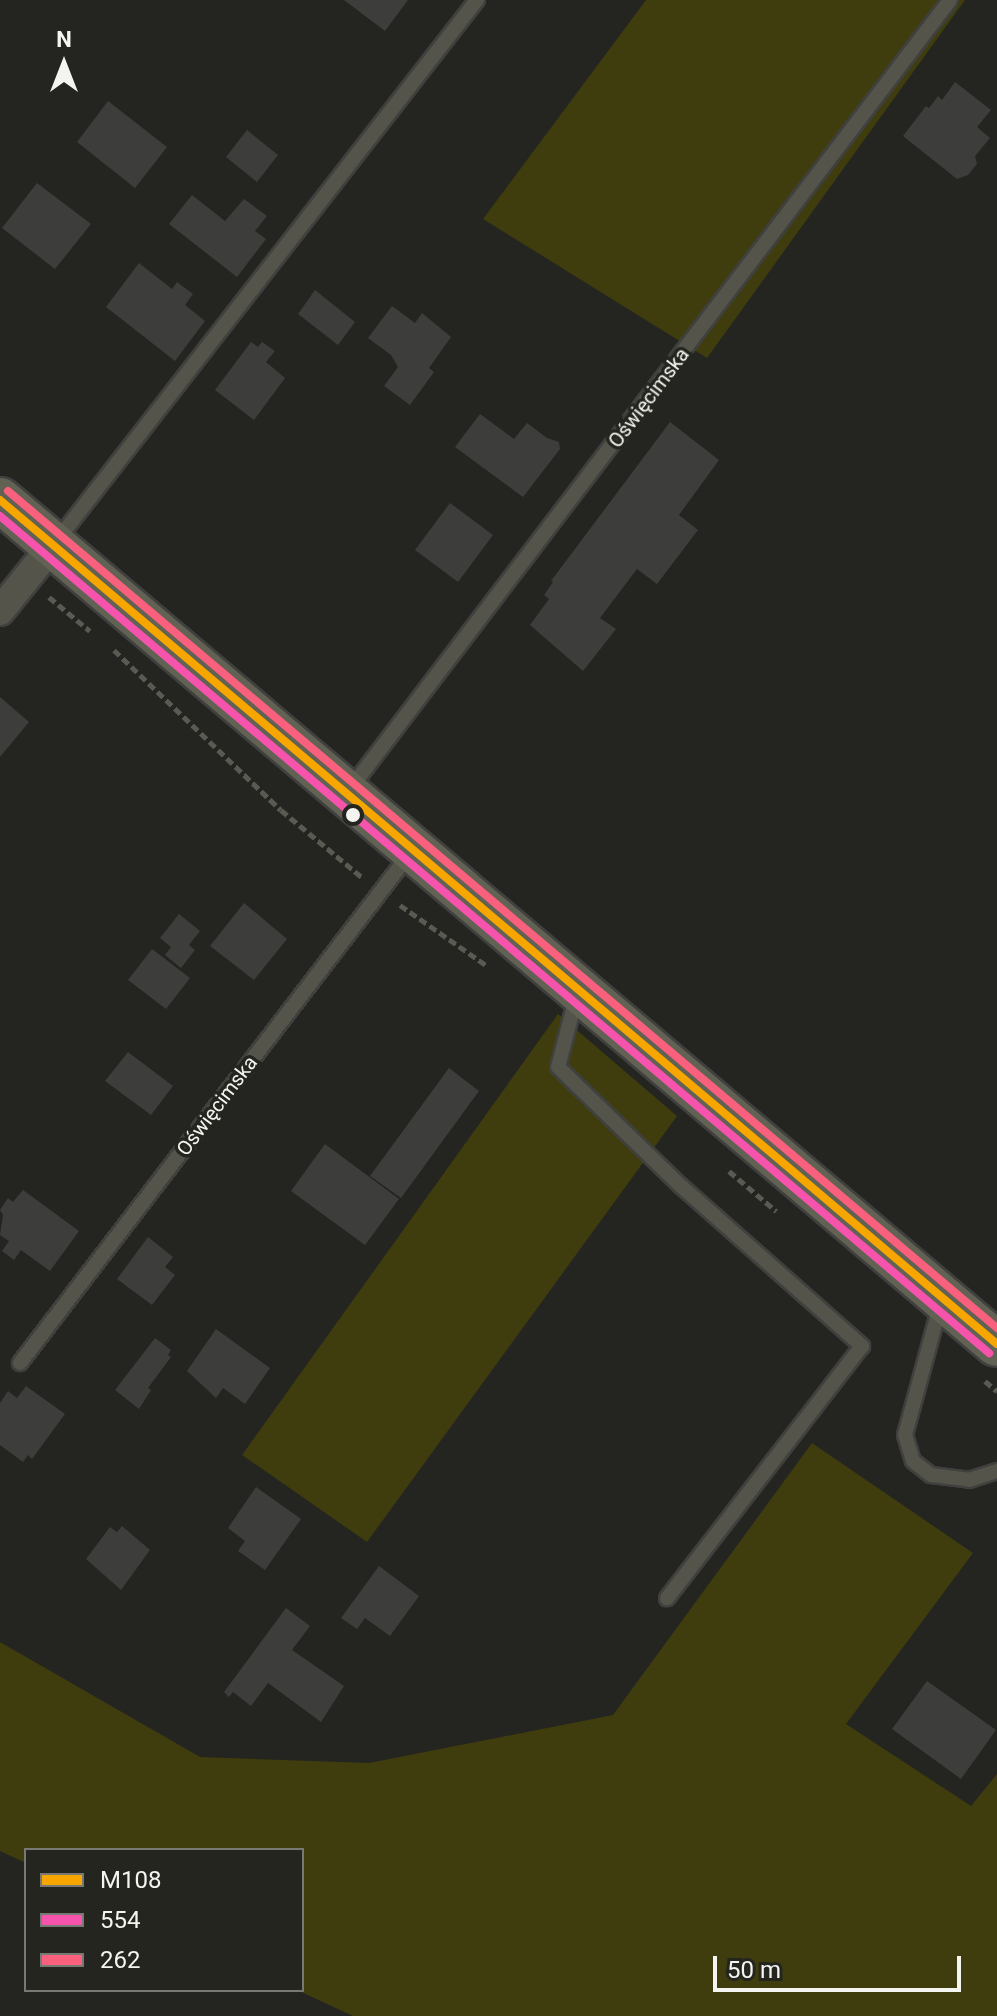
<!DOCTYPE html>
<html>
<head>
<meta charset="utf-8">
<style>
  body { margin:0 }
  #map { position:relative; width:997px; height:2016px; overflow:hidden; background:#242421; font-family:Roboto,sans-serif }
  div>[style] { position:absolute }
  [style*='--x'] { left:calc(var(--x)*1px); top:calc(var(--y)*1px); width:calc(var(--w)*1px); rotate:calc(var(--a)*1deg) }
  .green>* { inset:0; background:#3f3d0e }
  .building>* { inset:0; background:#3d3d3b }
  .path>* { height:5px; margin-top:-2.5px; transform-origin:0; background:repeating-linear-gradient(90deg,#5a5a53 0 8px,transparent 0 12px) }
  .roads { filter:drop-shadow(2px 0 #40403f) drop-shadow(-2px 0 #40403f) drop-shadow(0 2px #40403f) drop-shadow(0 -2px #40403f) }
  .lane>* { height:14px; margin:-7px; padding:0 7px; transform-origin:7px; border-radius:7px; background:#54544a }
  .street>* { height:28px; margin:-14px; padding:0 14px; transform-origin:14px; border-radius:14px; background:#54544a }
  .highway>* { height:44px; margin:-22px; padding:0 22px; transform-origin:22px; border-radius:22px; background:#626254 }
  .bus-1>* { height:8px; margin:-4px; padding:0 4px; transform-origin:4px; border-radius:4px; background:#f7a600 }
  .bus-2>* { height:8px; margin:-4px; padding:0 4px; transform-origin:4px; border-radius:4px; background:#f653ac }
  .bus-3>* { height:8px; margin:-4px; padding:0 4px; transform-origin:4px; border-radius:4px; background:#f8607d }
  .dots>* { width:22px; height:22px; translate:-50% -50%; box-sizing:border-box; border:4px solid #252520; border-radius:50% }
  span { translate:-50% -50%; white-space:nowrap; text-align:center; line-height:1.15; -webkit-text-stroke:7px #252520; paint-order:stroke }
  .street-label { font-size:20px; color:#f4f5f1 }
  .legend { position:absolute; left:24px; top:1848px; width:280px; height:144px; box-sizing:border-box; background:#252520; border:2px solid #787874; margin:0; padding:10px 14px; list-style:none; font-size:24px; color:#f4f5f1 }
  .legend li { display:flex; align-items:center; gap:16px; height:40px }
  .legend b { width:40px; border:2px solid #787874 }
  .north { position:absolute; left:24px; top:24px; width:80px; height:80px; -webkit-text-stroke:6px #252520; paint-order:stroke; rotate:0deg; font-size:22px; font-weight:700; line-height:32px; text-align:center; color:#f4f5f1 }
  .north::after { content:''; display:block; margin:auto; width:28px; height:36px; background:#f4f5f1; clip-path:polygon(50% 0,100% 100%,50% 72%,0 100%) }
  .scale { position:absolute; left:713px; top:1956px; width:248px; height:36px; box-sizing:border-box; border:4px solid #f4f5f1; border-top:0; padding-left:10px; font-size:24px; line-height:28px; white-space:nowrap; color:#f4f5f1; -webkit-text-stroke:6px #252520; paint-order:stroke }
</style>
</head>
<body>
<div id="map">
  <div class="green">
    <i style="clip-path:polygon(646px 0,965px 0,707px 358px,483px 219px)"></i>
    <i style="clip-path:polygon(558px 1014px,677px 1116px,367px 1542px,242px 1455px)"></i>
    <i style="clip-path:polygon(812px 1443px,973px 1553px,846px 1724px,971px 1806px,997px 1774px,997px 2016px,353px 2016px,297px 1990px,302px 1990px,302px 1850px,26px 1850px,26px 1863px,0 1851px,0 1642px,200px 1757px,369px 1763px,613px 1715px)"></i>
  </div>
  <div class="building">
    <i style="clip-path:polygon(344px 0,408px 0,385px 31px)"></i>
    <i style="clip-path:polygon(955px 82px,991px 110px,977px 127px,990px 138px,975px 156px,977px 164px,968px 175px,957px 179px,903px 136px,926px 106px,929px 108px,938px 96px,942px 100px)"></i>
    <i style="clip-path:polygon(108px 101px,167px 147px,135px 188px,77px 142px)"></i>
    <i style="clip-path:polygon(247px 130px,278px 155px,257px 182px,226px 157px)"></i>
    <i style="clip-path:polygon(37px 183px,91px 224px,55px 269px,2px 228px)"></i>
    <i style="clip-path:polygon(192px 195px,225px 221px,244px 199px,267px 216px,255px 231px,266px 239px,237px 277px,169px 224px)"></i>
    <i style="clip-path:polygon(139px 263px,172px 289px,177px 282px,193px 294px,185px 305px,205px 321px,175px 361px,106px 307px)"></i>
    <i style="clip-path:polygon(315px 290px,355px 322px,338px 345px,298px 314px)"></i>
    <i style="clip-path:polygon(392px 306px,415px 323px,422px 313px,451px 337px,429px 368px,434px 372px,410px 405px,384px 386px,398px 367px,391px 355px,368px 338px)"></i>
    <i style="clip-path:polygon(251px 342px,258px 347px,262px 342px,275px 351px,266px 362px,285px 378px,254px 420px,215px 390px)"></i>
    <i style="clip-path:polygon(480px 414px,514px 439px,527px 423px,547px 438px,559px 442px,560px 449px,523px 497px,455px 447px)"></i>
    <i style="clip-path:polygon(670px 422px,719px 460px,679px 515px,698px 530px,657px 584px,637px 569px,600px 618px,616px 629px,583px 671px,530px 625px,549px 599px,544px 595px,553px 582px,551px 581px)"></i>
    <i style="clip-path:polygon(450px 503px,493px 535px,458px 582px,415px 550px)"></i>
    <i style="clip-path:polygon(0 697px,29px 722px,0 757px)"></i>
    <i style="clip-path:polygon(244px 903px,287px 939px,254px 980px,210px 946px)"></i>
    <i style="clip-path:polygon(179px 914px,200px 931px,189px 945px,195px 950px,181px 968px,165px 955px,171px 947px,160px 938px)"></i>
    <i style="clip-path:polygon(152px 949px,190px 978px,166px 1009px,128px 980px)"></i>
    <i style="clip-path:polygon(128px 1052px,173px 1086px,151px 1115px,105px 1081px)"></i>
    <i style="clip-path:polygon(449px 1068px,479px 1091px,401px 1198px,370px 1176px)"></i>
    <i style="clip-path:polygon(325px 1144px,399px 1199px,365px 1245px,291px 1191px)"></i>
    <i style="clip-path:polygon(23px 1190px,79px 1231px,50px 1271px,21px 1250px,14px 1260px,2px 1251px,9px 1241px,0 1235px,3px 1215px,0 1210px,8px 1198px,13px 1202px)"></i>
    <i style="clip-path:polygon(148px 1237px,173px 1257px,165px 1267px,175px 1275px,152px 1305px,117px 1279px)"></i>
    <i style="clip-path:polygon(216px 1329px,270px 1368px,245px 1404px,223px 1388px,216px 1398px,187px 1371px)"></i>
    <i style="clip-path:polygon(155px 1338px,171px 1350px,168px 1355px,171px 1357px,148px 1388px,151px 1390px,139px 1409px,115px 1390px)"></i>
    <i style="clip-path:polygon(26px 1386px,65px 1414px,32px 1459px,28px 1455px,23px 1462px,0 1445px,0 1403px,8px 1391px,17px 1398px)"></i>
    <i style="clip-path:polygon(256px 1487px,301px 1519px,265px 1570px,238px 1551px,245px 1541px,228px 1528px)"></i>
    <i style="clip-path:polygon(122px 1526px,150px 1550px,121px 1590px,86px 1559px,110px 1527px,117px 1532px)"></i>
    <i style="clip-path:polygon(379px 1566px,419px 1596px,390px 1636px,365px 1618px,357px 1629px,341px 1618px)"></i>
    <i style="clip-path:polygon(286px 1608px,310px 1626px,292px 1650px,344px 1686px,321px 1722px,268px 1683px,251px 1706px,233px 1692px,229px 1697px,224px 1692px)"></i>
    <i style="clip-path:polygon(927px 1681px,996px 1730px,961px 1779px,892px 1729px)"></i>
  </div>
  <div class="path">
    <i style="--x:49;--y:597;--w:53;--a:39.7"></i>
    <i style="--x:114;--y:650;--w:231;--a:43.8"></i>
    <i style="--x:281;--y:810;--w:107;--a:39.7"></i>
    <i style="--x:400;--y:905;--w:106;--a:35"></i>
    <i style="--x:729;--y:1171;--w:62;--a:40.4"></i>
    <i style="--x:985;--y:1381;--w:16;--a:40"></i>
  </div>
  <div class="roads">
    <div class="lane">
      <i style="--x:55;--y:543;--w:688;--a:-52.15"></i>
      <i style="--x:350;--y:789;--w:991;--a:-52.75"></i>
      <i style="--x:576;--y:998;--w:71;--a:104.6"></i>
      <i style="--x:558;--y:1067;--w:171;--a:44.1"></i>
      <i style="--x:681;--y:1186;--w:242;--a:41.5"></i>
      <i style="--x:862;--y:1346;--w:319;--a:127.7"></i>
      <i style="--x:940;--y:1306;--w:134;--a:105.2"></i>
      <i style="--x:905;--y:1435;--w:27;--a:73"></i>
      <i style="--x:913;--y:1461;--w:23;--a:38"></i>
      <i style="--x:931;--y:1475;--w:38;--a:7"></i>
      <i style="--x:969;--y:1480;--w:29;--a:-18"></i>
      <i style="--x:20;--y:1363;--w:643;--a:-52.58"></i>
    </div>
    <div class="street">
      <i style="--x:0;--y:611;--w:85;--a:-51.2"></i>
    </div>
    <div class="highway">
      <i style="--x:0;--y:500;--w:1306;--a:40.25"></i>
    </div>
  </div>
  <div class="bus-1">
    <i style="--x:0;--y:500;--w:1306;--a:40.25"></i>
  </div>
  <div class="bus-2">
    <i style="--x:0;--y:516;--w:1296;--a:40.24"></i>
  </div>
  <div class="bus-3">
    <i style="--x:8;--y:491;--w:1296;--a:40.24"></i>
  </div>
  <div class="dots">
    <i style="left:353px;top:815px;background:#f4f5f1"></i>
  </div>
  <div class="street-label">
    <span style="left:649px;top:398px;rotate:-53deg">Oświęcimska</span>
    <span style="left:217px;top:1106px;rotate:-53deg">Oświęcimska</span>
  </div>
  <ul class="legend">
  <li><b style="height:10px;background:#f7a600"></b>M108</li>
  <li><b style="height:10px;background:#f653ac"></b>554</li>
  <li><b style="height:10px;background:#f8607d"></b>262</li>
  </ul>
  <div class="north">N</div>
  <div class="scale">50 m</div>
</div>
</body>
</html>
